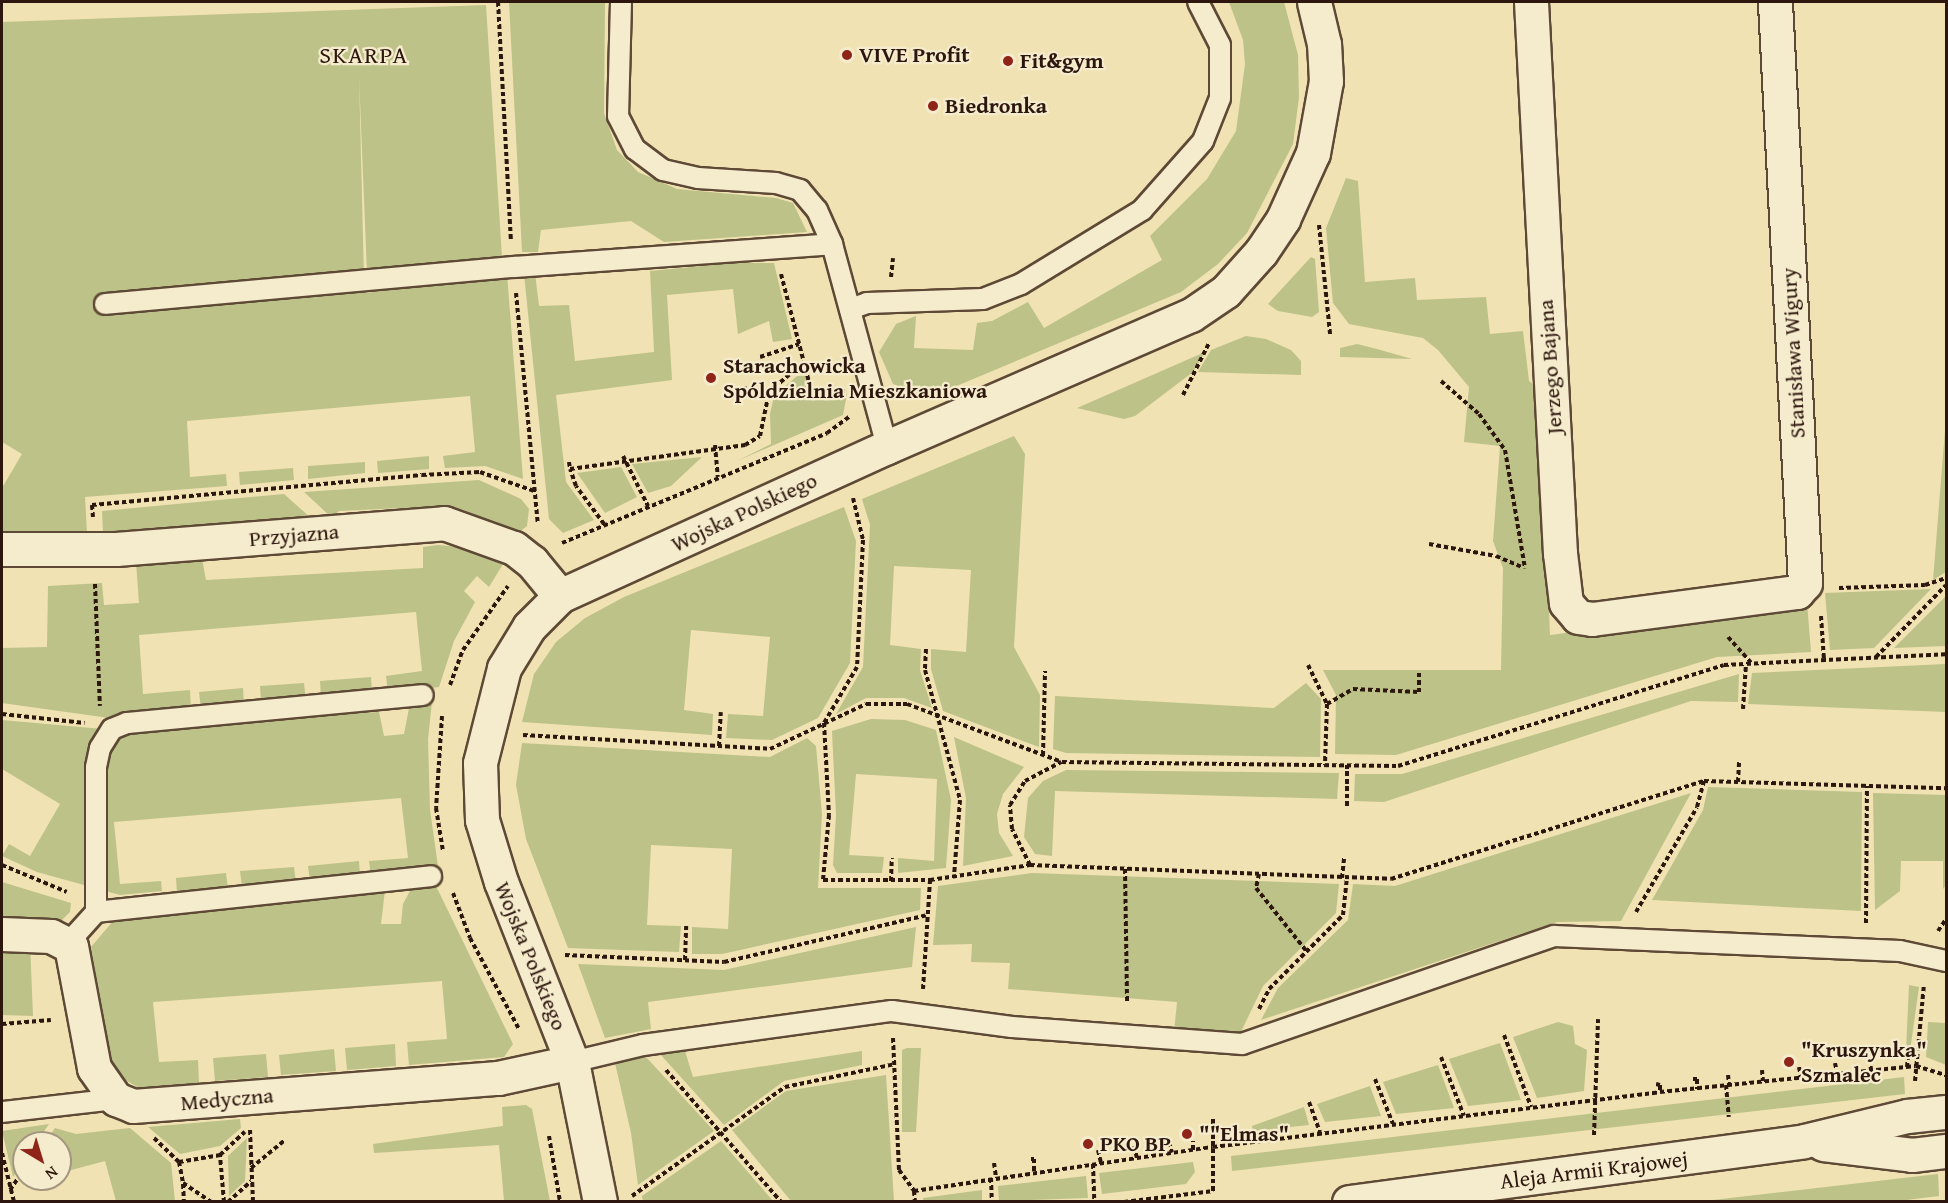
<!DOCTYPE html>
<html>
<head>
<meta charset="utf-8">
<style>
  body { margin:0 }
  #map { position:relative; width:1948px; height:1203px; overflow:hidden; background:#f0e2b2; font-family:"Gentium Book Plus",serif }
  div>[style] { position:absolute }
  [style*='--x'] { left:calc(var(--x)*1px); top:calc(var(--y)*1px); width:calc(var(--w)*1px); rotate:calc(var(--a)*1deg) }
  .green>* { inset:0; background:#bdc289 }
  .path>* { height:4px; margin-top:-2px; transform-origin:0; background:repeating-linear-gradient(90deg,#2d160d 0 4.5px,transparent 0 7.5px) }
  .roads { filter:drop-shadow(2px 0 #5e4936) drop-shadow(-2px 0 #5e4936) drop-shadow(0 2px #5e4936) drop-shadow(0 -2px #5e4936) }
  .lane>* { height:20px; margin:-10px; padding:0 10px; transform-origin:10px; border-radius:10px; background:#f5eccd }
  .street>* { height:33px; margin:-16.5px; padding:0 16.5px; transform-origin:16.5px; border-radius:16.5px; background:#f5eccd }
  .secondary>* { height:33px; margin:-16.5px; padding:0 16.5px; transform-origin:16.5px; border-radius:16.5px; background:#f5eccd }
  .dots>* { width:16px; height:16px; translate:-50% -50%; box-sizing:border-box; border:3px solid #f5eccd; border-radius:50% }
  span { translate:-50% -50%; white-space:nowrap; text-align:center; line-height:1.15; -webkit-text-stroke:4.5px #f5eccd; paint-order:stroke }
  .poi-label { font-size:22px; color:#2d160d; font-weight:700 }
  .left { translate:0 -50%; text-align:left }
  .street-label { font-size:22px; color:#2d160d }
  .neighbourhood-label { font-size:24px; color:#2d160d; letter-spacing:1.5px }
  .frame { position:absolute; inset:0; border:3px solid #2d160d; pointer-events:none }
  .north { position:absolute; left:12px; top:1131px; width:60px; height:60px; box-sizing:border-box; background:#f5eccd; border:2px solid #a59680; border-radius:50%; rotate:142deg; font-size:16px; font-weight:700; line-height:24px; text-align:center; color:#2d160d }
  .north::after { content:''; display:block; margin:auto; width:21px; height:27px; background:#8f2418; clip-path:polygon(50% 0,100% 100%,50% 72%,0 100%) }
</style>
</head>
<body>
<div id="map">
  <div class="green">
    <i style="clip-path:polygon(509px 2px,605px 2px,604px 113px,617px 150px,638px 172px,677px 189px,776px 198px,793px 203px,807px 232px,664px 242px,631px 221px,541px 230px,538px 252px,522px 252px)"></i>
    <i style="clip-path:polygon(1229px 2px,1284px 2px,1298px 55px,1299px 97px,1293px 144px,1247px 233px,1218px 264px,1181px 292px,947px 390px,919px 395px,893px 384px,879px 352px,896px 324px,916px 316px,914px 348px,973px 350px,977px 323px,992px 321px,1028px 302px,1044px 328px,1162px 260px,1150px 236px,1207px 179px,1236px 131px,1245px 64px,1243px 40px)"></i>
    <i style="clip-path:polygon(486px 5px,502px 257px,367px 273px,359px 76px,364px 277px,366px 293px,507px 274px,523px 479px,485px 466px,445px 468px,443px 456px,475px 452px,470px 396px,187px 421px,190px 477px,226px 474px,227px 486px,85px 497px,87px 533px,2px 533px,2px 488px,22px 454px,2px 442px,2px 22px)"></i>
    <i style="clip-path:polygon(1346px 178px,1358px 181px,1365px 282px,1415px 278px,1417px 300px,1486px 297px,1490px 334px,1523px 331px,1529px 381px,1540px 389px,1550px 635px,1807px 602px,1811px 652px,1717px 657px,1396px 755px,1335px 754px,1336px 695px,1323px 670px,1501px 670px,1503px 568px,1493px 541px,1500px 446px,1464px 442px,1469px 387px,1438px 350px,1423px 338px,1349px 324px,1333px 303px,1326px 228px)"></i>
    <i style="clip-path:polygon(1311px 257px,1315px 259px,1319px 312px,1312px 317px,1278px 311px,1268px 304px)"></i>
    <i style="clip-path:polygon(732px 263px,774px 263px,792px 339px,773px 342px,769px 321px,738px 334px,733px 289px,667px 295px,672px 380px,556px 395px,566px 482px,594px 520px,563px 533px,549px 519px,524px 274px,535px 273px,539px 306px,569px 305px,575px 361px,654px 352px,650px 271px)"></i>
    <i style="clip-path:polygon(1246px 336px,1266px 339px,1291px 350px,1301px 361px,1301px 375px,1198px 372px,1211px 350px)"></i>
    <i style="clip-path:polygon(1357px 344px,1377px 349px,1412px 359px,1340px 357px,1340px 348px)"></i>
    <i style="clip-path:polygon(1205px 352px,1193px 372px,1135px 416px,1124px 419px,1077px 408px)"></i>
    <i style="clip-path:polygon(797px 376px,805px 376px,811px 397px,847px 394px,843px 415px,737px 461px,771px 444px,770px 414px,774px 396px)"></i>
    <i style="clip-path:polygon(1946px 418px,1946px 572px,1933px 580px)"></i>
    <i style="clip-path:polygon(1014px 436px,1025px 454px,1014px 647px,1040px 695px,1039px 747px,943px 711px,931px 669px,931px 649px,966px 652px,971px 570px,894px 566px,890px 645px,921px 649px,920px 670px,932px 708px,904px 698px,866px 698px,836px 714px,863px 667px,870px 525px,862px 499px)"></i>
    <i style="clip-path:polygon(429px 456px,429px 469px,378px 473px,377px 461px)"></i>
    <i style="clip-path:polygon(702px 457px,671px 486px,648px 493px,632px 464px)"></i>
    <i style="clip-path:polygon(365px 462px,365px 473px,308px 479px,308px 466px)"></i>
    <i style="clip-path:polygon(621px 467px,637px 497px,605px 513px,577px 473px)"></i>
    <i style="clip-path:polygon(293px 468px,294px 480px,240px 485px,239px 472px)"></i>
    <i style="clip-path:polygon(479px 480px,521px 499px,529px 509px,527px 526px,518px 533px,464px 510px,444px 506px,339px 511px,331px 517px,304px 492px)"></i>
    <i style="clip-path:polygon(284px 494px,312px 519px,103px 532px,102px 511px)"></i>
    <i style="clip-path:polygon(844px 507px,856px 541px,850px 663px,818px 718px,772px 740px,726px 738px,728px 714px,763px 716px,770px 637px,691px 630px,684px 710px,713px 714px,712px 735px,522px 722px,534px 674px,556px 642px,585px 618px,624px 597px)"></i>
    <i style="clip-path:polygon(438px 545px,479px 549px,503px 564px,489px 587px,477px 576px,464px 591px,475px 602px,454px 641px,439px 687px,388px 693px,386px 676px,422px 671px,416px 612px,139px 635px,143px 694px,190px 690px,191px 712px,116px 719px,2px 703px,2px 648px,47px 647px,48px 586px,102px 583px,104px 605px,139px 603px,136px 562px,202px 559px,206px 580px,423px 568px,423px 547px)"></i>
    <i style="clip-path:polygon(1931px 589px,1874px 648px,1830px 650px,1825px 593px)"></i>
    <i style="clip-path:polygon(1946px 595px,1946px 646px,1894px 648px,1945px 597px)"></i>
    <i style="clip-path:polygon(1946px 664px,1946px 712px,1748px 704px,1752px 673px)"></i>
    <i style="clip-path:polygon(1739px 674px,1738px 702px,1691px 701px,1384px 802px,1354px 801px,1355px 774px,1402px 774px)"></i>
    <i style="clip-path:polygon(371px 677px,372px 694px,321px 698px,320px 681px)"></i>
    <i style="clip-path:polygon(304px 683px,306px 701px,261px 703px,260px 686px)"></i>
    <i style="clip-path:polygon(1306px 683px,1321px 699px,1320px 757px,1066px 753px,1053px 749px,1055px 696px,1274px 708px)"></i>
    <i style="clip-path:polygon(243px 688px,244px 706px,201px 710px,199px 692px)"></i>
    <i style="clip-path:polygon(432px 702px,428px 739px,430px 810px,438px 866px,371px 875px,369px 861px,408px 858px,401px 798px,114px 822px,120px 884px,161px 881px,162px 891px,120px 895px,37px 872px,2px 856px,9px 844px,30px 856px,60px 804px,2px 769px,2px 720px,114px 730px,379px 712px,384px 736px,404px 734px,409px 708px)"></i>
    <i style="clip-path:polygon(871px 719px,905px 720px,936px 730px,951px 800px,946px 868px,898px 873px,898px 858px,934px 861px,937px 779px,856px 774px,849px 855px,884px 857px,882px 873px,837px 873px,833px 865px,836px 815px,832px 731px)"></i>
    <i style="clip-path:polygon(954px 737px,1024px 767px,1003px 794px,997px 814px,999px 833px,1013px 856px,963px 866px,966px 798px)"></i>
    <i style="clip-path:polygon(807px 738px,816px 746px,822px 814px,818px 888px,921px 888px,920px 910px,722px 954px,692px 954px,692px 927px,728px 929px,732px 849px,651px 845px,647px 925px,681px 926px,679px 952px,568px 948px,526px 839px,516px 785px,522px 743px,770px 757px)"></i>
    <i style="clip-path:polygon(1066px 770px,1339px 773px,1337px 799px,1055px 791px,1052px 856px,1035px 854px,1024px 837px,1028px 798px,1043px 781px)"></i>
    <i style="clip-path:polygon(1708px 787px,1862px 792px,1861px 911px,1652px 900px,1703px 810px)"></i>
    <i style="clip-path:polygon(1691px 793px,1621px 921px,1557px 922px,1261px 1020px,1278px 988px,1348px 920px,1353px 884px,1395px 886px)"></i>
    <i style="clip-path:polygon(1873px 793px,1946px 795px,1946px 885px,1943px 889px,1943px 861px,1901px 861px,1900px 891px,1875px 910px)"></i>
    <i style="clip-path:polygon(359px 861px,360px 876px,310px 881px,308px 866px)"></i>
    <i style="clip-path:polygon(294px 867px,296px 883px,242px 887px,240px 871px)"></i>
    <i style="clip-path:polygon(226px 873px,228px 889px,177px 894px,176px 878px)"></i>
    <i style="clip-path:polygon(1032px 873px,1339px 884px,1336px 913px,1263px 986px,1239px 1036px,1174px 1032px,1177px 1002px,1008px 989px,1010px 963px,971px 962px,972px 944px,933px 945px,938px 886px)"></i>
    <i style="clip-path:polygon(2px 882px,71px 903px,70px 912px,54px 928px,2px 926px)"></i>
    <i style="clip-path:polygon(435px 884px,513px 1044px,504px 1057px,409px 1065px,407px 1042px,447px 1039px,442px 981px,153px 1002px,159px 1062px,198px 1060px,199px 1083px,143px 1090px,127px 1081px,110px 1062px,91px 947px,114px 920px,385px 890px,381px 924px,401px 924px,403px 904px,411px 889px)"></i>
    <i style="clip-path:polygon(916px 927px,912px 967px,648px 1002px,651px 1029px,605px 1038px,578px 964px,724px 970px)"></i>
    <i style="clip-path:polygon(2px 942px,30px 943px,33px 1016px,2px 1015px)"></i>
    <i style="clip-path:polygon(1909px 985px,1919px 987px,1910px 1051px,1906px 1051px)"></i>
    <i style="clip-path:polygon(1558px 1022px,1573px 1026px,1575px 1044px,1587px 1050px,1584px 1091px,1537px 1098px,1513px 1037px)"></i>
    <i style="clip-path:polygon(1928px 1022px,1946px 1023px,1946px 1065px,1926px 1057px)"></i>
    <i style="clip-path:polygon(1500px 1043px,1521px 1100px,1468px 1106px,1449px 1059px)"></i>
    <i style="clip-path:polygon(395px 1044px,396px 1066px,347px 1070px,345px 1048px)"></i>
    <i style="clip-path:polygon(907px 1048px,921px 1048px,916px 1132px,902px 1132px,902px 1050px)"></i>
    <i style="clip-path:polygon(334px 1049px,336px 1071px,281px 1075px,279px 1055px)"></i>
    <i style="clip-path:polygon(685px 1051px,693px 1077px,862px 1051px,862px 1065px,784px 1081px,724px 1125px,660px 1054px)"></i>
    <i style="clip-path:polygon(266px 1054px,268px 1077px,215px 1081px,213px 1058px)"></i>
    <i style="clip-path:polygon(646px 1057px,714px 1131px,638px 1185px,631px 1133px,615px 1063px)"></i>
    <i style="clip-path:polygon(1438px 1065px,1454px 1108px,1396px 1114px,1383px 1082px)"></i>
    <i style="clip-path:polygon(886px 1075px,894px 1201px,791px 1201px,732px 1130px,786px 1091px)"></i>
    <i style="clip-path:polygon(1904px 1077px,1905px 1094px,1232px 1171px,1231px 1156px)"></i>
    <i style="clip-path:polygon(1370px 1086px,1381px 1116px,1325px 1122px,1317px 1104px)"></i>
    <i style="clip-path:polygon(526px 1105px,532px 1109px,550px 1201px,504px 1201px,499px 1145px,374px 1153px,373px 1144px,503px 1126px,502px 1107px)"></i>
    <i style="clip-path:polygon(1304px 1107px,1309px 1125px,1253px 1131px,1252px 1126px)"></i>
    <i style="clip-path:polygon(240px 1119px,241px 1128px,220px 1146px,180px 1154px,148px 1127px)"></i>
    <i style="clip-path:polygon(49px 1124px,36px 1143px,24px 1143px,24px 1161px,13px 1177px,2px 1131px)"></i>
    <i style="clip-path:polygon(55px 1128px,76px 1134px,130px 1128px,171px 1163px,175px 1201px,116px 1201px,105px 1161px,60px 1173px,60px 1143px,45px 1143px)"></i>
    <i style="clip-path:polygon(247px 1138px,245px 1181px,229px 1196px,228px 1156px)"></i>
    <i style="clip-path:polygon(721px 1141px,773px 1201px,643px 1201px,642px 1196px)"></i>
    <i style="clip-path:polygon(1193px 1162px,1195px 1172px,1186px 1184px,1102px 1194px,1099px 1173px)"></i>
    <i style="clip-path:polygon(1938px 1174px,1939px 1196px,1898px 1201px,1704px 1201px)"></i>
    <i style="clip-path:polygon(1086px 1176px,1088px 1198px,999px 1201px,998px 1186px)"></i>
    <i style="clip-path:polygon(982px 1190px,982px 1201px,923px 1201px,923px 1198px)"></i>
  </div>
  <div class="path">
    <i style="--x:498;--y:2;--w:238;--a:86.9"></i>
    <i style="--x:1319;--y:225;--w:110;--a:84.2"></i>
    <i style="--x:781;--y:274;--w:124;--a:75.5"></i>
    <i style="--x:812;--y:394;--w:33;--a:-5"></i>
    <i style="--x:891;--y:277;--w:19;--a:-84"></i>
    <i style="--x:516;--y:293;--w:232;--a:84.6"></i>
    <i style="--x:760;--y:357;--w:41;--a:-18.4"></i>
    <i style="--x:1441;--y:381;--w:50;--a:41"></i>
    <i style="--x:1479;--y:414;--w:44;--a:54.2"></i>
    <i style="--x:1505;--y:450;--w:120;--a:80.4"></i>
    <i style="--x:742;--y:388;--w:27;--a:8"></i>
    <i style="--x:1183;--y:395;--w:58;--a:-63.4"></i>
    <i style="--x:715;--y:445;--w:32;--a:85"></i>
    <i style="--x:623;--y:456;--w:56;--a:63.4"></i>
    <i style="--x:569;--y:462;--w:7;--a:82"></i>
    <i style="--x:853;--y:498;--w:43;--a:76.6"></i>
    <i style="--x:863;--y:540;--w:127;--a:92.7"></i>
    <i style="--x:857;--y:667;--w:65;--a:120.5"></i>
    <i style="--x:824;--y:723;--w:92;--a:86.9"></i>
    <i style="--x:829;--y:815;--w:65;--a:95.3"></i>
    <i style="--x:823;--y:880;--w:107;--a:0"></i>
    <i style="--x:930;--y:880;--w:101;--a:-8.5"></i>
    <i style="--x:1030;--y:865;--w:361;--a:2.2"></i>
    <i style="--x:1391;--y:879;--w:328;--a:-17.4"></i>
    <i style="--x:1704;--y:781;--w:242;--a:1.7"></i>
    <i style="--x:93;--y:517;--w:12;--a:-95"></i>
    <i style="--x:92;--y:505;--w:331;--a:-5.2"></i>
    <i style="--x:422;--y:475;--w:58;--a:-3"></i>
    <i style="--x:480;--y:472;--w:57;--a:19.4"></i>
    <i style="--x:604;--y:524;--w:47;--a:-126.4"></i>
    <i style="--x:576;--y:486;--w:18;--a:-109"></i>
    <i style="--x:570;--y:469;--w:177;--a:-7.8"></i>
    <i style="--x:745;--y:445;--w:17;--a:-31"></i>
    <i style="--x:760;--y:436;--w:45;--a:-78.4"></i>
    <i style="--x:769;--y:392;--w:46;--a:-40.6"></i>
    <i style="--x:562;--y:543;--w:287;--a:-22.5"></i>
    <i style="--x:827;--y:433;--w:29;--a:-36"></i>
    <i style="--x:1429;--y:544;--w:68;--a:10.2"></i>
    <i style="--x:1496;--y:556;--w:30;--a:23"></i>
    <i style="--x:95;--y:584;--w:122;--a:87.7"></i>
    <i style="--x:1839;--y:588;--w:86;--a:-2"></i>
    <i style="--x:1925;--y:585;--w:22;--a:-18"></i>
    <i style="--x:1821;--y:616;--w:44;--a:86.1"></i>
    <i style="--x:1728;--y:637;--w:36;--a:48"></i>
    <i style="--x:926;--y:649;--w:21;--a:93"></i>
    <i style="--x:925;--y:670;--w:135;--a:74.9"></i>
    <i style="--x:960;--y:800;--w:77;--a:94.5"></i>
    <i style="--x:1876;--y:657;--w:100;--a:-45.8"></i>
    <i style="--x:1308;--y:665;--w:43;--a:64"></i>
    <i style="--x:1327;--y:704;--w:61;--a:91.9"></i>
    <i style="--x:450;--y:685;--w:37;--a:-70"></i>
    <i style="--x:463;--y:650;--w:78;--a:-54.9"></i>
    <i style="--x:1327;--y:704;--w:30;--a:-30"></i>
    <i style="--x:1353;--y:689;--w:66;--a:2.6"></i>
    <i style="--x:1419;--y:692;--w:22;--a:-90"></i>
    <i style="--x:1743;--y:709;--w:45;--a:-86.2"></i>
    <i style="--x:2;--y:714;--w:83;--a:6.2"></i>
    <i style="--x:442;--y:716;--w:92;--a:93.7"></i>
    <i style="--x:436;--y:808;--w:44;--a:80.8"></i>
    <i style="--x:523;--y:735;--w:247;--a:3.2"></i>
    <i style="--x:770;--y:749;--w:106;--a:-25.1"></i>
    <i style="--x:866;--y:704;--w:41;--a:0"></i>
    <i style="--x:907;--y:704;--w:165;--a:20.5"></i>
    <i style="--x:1062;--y:762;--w:336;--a:0.7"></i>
    <i style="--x:1398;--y:766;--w:341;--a:-17.2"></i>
    <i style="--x:1724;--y:665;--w:222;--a:-2.8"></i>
    <i style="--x:719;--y:746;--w:34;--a:-87"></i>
    <i style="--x:1043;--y:755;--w:84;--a:-88.6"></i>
    <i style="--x:1738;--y:782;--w:20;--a:-87"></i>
    <i style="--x:1347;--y:806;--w:41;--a:-90"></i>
    <i style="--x:2;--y:865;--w:70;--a:22.6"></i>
    <i style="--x:1030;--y:865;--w:40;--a:-116.6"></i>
    <i style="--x:1012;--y:829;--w:24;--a:-95"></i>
    <i style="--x:1010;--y:805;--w:28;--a:-58"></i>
    <i style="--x:1025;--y:781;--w:41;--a:-27.8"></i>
    <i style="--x:1125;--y:869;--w:132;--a:89.1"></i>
    <i style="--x:1259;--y:874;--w:14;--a:102"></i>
    <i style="--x:1256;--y:888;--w:82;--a:51.4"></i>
    <i style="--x:1342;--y:878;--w:20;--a:-84"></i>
    <i style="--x:891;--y:881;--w:23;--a:-88"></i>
    <i style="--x:453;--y:893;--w:48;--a:69.3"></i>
    <i style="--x:470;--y:938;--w:103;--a:61.7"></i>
    <i style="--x:1636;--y:912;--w:121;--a:-59.8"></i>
    <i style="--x:1697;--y:807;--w:27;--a:-75"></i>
    <i style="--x:1866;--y:923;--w:137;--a:-89.6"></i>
    <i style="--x:1938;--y:931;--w:14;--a:-56"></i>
    <i style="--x:565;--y:955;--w:159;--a:2.5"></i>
    <i style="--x:724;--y:962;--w:209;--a:-13"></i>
    <i style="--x:685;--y:960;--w:34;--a:-88"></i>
    <i style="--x:923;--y:989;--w:109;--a:-86.3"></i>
    <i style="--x:1259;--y:1009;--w:22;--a:-63"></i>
    <i style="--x:1269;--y:989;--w:105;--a:-45"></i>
    <i style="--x:1343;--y:915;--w:37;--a:-84"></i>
    <i style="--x:2;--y:1024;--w:49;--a:-4.7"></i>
    <i style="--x:1504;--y:1035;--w:77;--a:69.4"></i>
    <i style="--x:893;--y:1038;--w:132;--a:87.4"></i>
    <i style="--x:899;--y:1170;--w:26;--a:54"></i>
    <i style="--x:914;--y:1191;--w:302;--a:-8.4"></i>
    <i style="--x:1213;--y:1147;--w:450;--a:-7"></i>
    <i style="--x:1660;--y:1092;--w:257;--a:-5.8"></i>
    <i style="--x:1916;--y:1066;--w:31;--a:17"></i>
    <i style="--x:1441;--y:1057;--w:63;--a:68.7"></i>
    <i style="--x:1870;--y:1059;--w:11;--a:85"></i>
    <i style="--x:1835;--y:1063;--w:10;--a:79"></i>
    <i style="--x:1799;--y:1067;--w:10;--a:79"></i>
    <i style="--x:1907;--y:1067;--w:11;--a:-85"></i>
    <i style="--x:666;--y:1070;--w:175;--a:48.9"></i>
    <i style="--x:1762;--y:1070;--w:11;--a:85"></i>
    <i style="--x:1728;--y:1075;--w:10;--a:84"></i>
    <i style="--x:1375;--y:1079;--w:48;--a:68.2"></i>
    <i style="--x:1693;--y:1079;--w:4;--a:0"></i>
    <i style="--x:1697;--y:1079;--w:10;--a:90"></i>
    <i style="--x:1915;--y:1081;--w:97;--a:-84.7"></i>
    <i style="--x:1656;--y:1084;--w:4;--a:14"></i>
    <i style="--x:1660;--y:1085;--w:7;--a:90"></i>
    <i style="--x:1726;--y:1085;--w:32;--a:85"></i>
    <i style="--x:1309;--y:1102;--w:32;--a:70"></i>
    <i style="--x:250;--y:1130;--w:72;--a:87.6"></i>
    <i style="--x:1594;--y:1135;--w:116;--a:-88"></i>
    <i style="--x:549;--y:1136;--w:67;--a:80.5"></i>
    <i style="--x:154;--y:1138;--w:35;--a:44"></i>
    <i style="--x:179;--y:1162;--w:21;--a:79"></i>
    <i style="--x:183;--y:1183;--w:34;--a:34"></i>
    <i style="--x:1169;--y:1142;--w:11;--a:75"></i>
    <i style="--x:41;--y:1143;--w:9;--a:-58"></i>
    <i style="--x:1134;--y:1146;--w:12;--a:76"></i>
    <i style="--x:1098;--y:1150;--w:13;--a:77"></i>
    <i style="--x:1193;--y:1150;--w:9;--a:-90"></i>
    <i style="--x:2;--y:1153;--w:50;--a:76.2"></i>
    <i style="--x:1031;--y:1159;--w:3;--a:0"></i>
    <i style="--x:1034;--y:1159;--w:13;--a:90"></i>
    <i style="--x:179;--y:1162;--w:42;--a:-9.7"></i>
    <i style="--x:994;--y:1163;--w:14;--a:82"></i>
    <i style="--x:1093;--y:1164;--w:38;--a:88"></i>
    <i style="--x:251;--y:1168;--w:44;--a:-39.5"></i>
    <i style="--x:991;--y:1178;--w:24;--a:88"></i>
    <i style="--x:183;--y:1184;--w:18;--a:87"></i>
    <i style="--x:10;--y:1190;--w:25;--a:-56"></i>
    <i style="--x:914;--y:1191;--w:11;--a:85"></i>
    <i style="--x:632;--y:1196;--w:188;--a:-35.5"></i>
    <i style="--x:785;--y:1087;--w:112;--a:-11.8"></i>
    <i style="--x:224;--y:1202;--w:47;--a:-94.9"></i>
    <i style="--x:220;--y:1155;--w:34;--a:-43"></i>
    <i style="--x:228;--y:1202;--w:31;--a:-42"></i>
    <i style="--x:1124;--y:1202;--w:90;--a:-7"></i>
    <i style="--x:1213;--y:1191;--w:74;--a:-90"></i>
  </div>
  <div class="roads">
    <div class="lane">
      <i style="--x:621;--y:2;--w:114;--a:91.5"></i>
      <i style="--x:618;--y:116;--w:37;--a:63"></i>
      <i style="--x:635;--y:149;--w:35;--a:37"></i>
      <i style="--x:663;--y:170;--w:36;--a:13"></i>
      <i style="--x:698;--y:178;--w:78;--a:3.7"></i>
      <i style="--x:776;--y:183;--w:25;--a:16"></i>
      <i style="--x:800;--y:190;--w:26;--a:50"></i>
      <i style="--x:817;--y:210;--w:37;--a:66"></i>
      <i style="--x:105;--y:304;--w:411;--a:-5.2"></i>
      <i style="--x:514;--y:267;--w:319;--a:-4.1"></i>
      <i style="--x:832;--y:244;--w:210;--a:74.8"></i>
      <i style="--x:850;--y:309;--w:18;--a:-19"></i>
      <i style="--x:867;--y:303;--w:116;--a:-2"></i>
      <i style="--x:983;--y:299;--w:41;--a:-21.5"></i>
      <i style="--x:1021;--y:284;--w:142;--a:-31.4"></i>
      <i style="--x:1142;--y:210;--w:92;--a:-48.5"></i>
      <i style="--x:1203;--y:141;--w:46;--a:-68.4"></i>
      <i style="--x:1220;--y:98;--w:53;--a:-90"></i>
      <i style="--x:1220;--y:45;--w:48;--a:-117.1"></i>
      <i style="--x:96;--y:912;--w:337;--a:-6.1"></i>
      <i style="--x:68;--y:943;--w:42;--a:-47.9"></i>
      <i style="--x:96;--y:912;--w:145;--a:-90"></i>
      <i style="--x:96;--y:767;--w:19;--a:-78"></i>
      <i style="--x:100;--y:748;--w:22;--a:-58"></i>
      <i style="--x:112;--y:729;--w:16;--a:-22"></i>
      <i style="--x:127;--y:723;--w:297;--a:-5.4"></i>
      <i style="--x:572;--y:1062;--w:73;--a:-13.5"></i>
      <i style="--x:643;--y:1045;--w:251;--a:-7.8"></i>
      <i style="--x:892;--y:1011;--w:121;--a:7.6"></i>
      <i style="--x:1012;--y:1027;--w:231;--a:4.2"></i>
      <i style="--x:1242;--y:1044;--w:330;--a:-19.1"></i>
      <i style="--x:1554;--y:936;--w:346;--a:2.5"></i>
      <i style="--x:1900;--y:951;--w:47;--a:12.3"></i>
      <i style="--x:2;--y:1112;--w:115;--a:-6.5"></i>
    </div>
    <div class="street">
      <i style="--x:1531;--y:2;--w:552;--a:86.99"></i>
      <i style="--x:1560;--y:553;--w:50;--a:83.2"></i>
      <i style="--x:1566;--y:603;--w:18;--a:49"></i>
      <i style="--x:1578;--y:617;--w:14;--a:8"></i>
      <i style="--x:1592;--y:619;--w:207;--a:-7.5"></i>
      <i style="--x:1797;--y:592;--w:12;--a:-48"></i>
      <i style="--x:1805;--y:583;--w:582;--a:-92.96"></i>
      <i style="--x:2;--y:549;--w:114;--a:0"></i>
      <i style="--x:116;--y:549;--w:329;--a:-4.5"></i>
      <i style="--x:444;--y:523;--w:74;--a:19.7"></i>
      <i style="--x:514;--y:548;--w:23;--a:38"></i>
      <i style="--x:532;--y:562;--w:44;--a:50.5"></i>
      <i style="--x:2;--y:934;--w:49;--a:2.3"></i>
      <i style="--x:51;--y:936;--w:22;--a:27"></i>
      <i style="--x:71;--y:946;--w:124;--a:79.3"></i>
      <i style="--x:94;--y:1068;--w:38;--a:55"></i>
      <i style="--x:116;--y:1099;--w:18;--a:22"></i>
      <i style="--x:133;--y:1106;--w:366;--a:-4.4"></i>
      <i style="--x:498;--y:1078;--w:76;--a:-12.2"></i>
      <i style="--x:600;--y:1202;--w:143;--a:-101.3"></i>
      <i style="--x:572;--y:1062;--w:193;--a:-111.5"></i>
      <i style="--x:501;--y:882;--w:65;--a:-107"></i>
      <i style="--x:482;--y:820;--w:57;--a:-92"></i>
      <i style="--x:480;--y:763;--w:98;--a:-75.8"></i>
      <i style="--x:504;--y:668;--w:48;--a:-58.6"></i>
      <i style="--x:529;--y:627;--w:44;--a:-45"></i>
      <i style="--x:560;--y:596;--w:359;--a:-24.5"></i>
      <i style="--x:887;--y:447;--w:331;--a:-23.5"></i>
      <i style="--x:1191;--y:315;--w:42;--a:-34.4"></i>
      <i style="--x:1226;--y:291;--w:52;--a:-48.1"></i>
      <i style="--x:1261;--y:252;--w:40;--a:-56"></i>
      <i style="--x:1283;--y:219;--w:72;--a:-65.6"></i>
      <i style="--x:1313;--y:153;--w:73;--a:-79.8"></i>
      <i style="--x:1326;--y:81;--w:37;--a:-93"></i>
      <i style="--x:1324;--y:44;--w:43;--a:-103.4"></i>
    </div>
    <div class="secondary">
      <i style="--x:1823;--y:1144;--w:90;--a:7"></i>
      <i style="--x:1912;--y:1155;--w:34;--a:-7"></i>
      <i style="--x:1349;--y:1202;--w:459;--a:-7.6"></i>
      <i style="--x:1804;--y:1141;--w:106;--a:-13.6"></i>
      <i style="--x:1907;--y:1116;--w:39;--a:-6"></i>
    </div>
  </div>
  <div class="dots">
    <i style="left:847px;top:55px;background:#8f2418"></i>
    <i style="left:1008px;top:61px;background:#8f2418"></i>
    <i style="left:933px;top:106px;background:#8f2418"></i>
    <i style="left:711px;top:378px;background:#8f2418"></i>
    <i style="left:1789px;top:1062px;background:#8f2418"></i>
    <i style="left:1187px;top:1134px;background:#8f2418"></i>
    <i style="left:1088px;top:1144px;background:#8f2418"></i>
  </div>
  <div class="poi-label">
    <span class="left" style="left:859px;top:55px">VIVE Profit</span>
    <span class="left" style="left:1020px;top:61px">Fit&amp;gym</span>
    <span class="left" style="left:945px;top:106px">Biedronka</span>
    <span class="left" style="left:723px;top:378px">Starachowicka<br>Spóldzielnia Mieszkaniowa</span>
    <span class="left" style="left:1801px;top:1062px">"Kruszynka"<br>Szmalec</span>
    <span class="left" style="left:1199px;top:1134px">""Elmas"</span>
    <span class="left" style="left:1100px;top:1144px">PKO BP</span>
  </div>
  <div class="street-label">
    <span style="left:1793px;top:353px;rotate:-93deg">Stanisława Wigury</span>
    <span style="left:1550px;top:367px;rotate:-94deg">Jerzego Bajana</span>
    <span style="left:744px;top:512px;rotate:-25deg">Wojska Polskiego</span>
    <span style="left:294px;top:535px;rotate:-5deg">Przyjazna</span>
    <span style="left:531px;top:956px;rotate:68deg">Wojska Polskiego</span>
    <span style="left:227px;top:1099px;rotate:-5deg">Medyczna</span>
    <span style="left:1594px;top:1170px;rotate:-7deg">Aleja Armii Krajowej</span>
  </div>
  <div class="neighbourhood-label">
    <span style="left:364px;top:55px">SKARPA</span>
  </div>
  <div class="frame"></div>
  <div class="north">N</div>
</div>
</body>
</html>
